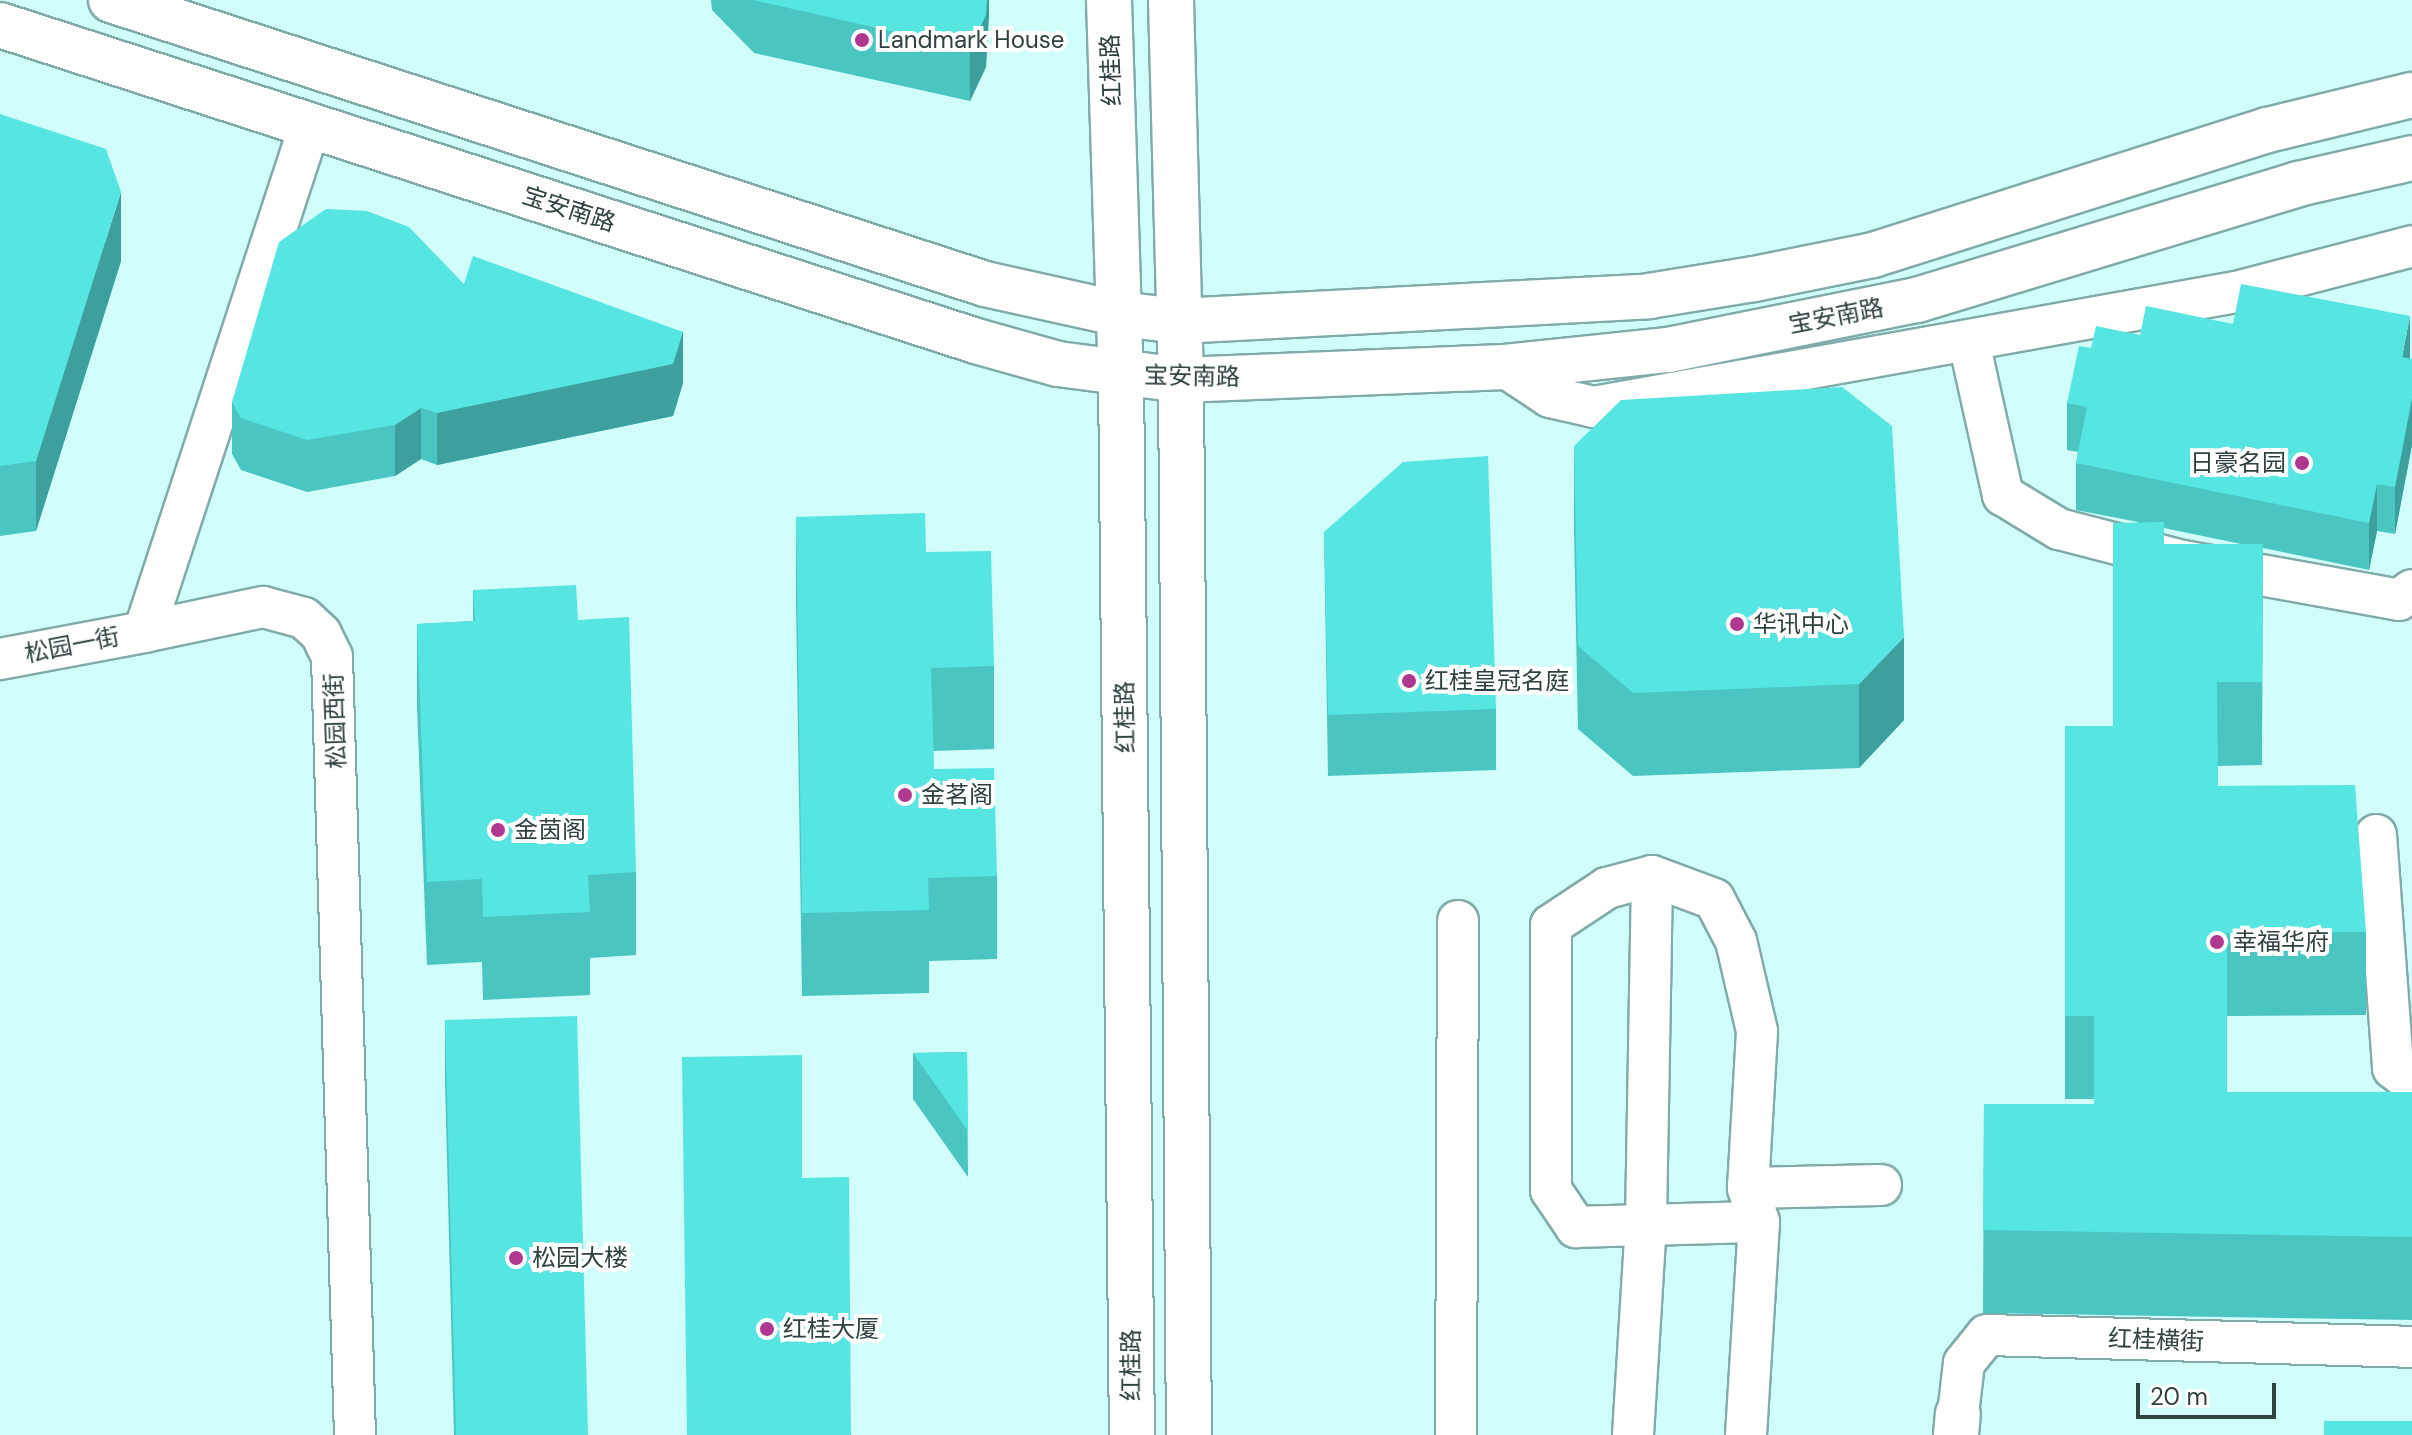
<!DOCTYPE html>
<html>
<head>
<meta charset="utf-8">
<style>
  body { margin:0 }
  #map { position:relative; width:2412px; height:1435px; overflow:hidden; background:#d1fefb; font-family:"DM Sans","Noto Sans SC",sans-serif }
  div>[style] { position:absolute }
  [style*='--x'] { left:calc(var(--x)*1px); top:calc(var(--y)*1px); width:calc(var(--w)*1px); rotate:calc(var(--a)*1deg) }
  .roads { filter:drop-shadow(2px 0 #80aba9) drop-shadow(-2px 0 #80aba9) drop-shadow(0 2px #80aba9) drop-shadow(0 -2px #80aba9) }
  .street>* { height:40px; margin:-20px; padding:0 20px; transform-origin:20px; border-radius:20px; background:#fff }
  .secondary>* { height:44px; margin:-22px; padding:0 22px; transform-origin:22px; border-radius:22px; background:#fff }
  .wall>* { inset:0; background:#4bc5c2 }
  .shaded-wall>* { inset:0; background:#3da09e }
  .building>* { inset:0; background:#57e5e1 }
  .dots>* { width:22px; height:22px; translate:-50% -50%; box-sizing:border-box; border:4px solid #fff; border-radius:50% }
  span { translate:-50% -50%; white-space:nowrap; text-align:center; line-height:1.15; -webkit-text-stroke:8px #fff; paint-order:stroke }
  .poi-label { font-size:24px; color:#2f4140 }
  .left { translate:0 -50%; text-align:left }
  .right { translate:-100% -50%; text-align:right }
  .street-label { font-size:24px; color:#2f4140 }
  .scale { position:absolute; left:2136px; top:1383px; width:140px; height:36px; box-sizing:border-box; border:4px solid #2f4140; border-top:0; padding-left:10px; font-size:24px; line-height:28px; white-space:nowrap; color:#2f4140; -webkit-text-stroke:6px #fff; paint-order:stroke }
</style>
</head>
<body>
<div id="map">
  <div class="roads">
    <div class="street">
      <i style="--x:310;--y:125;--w:533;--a:108.13"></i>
      <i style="--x:144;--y:632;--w:122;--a:-11.9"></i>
      <i style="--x:263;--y:607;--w:42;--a:15"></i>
      <i style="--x:304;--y:618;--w:23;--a:43"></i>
      <i style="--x:321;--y:634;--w:25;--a:64"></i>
      <i style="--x:332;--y:657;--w:778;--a:88.31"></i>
      <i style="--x:1969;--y:342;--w:157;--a:77.5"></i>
      <i style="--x:2003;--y:495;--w:66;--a:31.3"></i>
      <i style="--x:2059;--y:529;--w:128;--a:14.5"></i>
      <i style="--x:2183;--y:561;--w:219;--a:10.2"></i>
      <i style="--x:2399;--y:600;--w:16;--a:-38"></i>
      <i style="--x:1505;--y:367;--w:54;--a:33.7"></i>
      <i style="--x:1550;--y:397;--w:45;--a:12.8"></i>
      <i style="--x:1594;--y:407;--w:652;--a:-10.16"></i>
      <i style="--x:2236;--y:292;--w:182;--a:-14.6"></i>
      <i style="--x:0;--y:659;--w:147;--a:-10.6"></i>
      <i style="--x:2376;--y:835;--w:234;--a:85.8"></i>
      <i style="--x:2393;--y:1068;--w:24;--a:38"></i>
      <i style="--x:1748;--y:1188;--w:133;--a:-1.3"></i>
      <i style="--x:1958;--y:1414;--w:51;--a:-83.3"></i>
      <i style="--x:1964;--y:1363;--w:36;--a:-51"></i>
      <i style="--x:1987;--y:1335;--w:425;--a:1.6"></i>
      <i style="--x:1456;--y:1435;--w:514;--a:-89.78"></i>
      <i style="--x:1633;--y:1435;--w:213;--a:-86.5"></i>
      <i style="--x:1646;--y:1222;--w:346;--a:-89"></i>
      <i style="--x:1746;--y:1435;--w:213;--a:-86.5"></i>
      <i style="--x:1759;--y:1222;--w:36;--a:-108"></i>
      <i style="--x:1748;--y:1188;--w:157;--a:-86.7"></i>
      <i style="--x:1757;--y:1031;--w:92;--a:-103.1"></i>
      <i style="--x:1736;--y:941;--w:47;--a:-117.6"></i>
      <i style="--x:1714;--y:899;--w:66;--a:-159.6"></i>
      <i style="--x:1652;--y:876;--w:47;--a:165.1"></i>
      <i style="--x:1607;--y:888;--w:67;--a:146.5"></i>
      <i style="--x:1551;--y:925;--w:265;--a:90"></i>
      <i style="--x:1551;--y:1190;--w:45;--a:56"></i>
      <i style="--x:1576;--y:1227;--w:183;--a:-1.6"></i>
    </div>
    <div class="secondary">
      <i style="--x:111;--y:0;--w:919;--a:18"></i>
      <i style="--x:985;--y:284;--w:138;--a:12.5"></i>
      <i style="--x:1120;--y:314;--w:59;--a:6.8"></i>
      <i style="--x:1179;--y:321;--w:471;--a:-3"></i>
      <i style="--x:1649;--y:296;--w:106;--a:-9.2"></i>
      <i style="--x:1754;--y:279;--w:121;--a:-11.4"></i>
      <i style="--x:1873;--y:255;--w:414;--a:-17.6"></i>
      <i style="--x:2268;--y:130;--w:148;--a:-13.7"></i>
      <i style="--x:1109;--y:0;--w:374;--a:88.2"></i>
      <i style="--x:1121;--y:374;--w:1061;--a:89.41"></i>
      <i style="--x:1171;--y:0;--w:380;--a:88.5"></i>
      <i style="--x:1181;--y:380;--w:1055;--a:89.57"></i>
      <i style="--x:0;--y:25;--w:1026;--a:17.94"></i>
      <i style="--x:976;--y:341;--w:85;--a:15.7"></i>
      <i style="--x:1058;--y:364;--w:124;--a:7.4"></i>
      <i style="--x:1181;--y:380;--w:324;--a:-2.3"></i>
      <i style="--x:1505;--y:367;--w:164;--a:-6"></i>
      <i style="--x:1668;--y:350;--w:254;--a:-11.4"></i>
      <i style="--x:1917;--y:300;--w:398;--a:-16.9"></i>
      <i style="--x:2298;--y:184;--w:117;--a:-12.8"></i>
      <i style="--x:1956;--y:1435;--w:21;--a:-85"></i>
    </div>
  </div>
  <div class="wall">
    <i style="clip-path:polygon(711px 0,989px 0,986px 67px,970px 101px,754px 53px,712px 10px)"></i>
    <i style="clip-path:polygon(0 114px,121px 261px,36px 531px,0 536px)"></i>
    <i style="clip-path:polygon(464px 284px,683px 383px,673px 416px,437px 465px,421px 459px,395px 476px,307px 492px,241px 470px,232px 454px,232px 402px)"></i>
    <i style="clip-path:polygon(evenodd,2140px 335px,2412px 359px,2412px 445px,2395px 534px,2377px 531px,2369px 570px,2263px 548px,2262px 765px,2218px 766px,2218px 786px,2366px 932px,2366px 1015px,2227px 1016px,2227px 1092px,2412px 1092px,2412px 1320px,1983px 1313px,1984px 1104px,2094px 1104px,2094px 1099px,2065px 1099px,2065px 726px,2113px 726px,2138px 522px,2076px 510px,2076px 463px,2078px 452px,2067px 450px,2067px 403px,2091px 348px,2140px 335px,2164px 528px,2241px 544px,2164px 544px,2164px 528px)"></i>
    <i style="clip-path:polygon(1574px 446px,1904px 720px,1859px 768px,1633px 776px,1578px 729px,1574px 529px)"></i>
    <i style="clip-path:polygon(796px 517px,926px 552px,994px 666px,994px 749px,933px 751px,934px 769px,997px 876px,997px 959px,929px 961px,929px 993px,802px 996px,796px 600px)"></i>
    <i style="clip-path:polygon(1324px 532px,1496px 709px,1496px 770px,1328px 776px)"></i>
    <i style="clip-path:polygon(473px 590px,578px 620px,636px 872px,636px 955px,590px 958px,590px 995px,483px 1000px,482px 962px,427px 965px,417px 707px,417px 624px,473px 621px)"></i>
    <i style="clip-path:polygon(445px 1020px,588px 1435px,454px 1435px,445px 1080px)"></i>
    <i style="clip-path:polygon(967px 1052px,968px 1177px,913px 1099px,913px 1053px)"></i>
  </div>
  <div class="shaded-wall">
    <i style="clip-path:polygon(987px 0,989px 0,989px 17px,986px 67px,970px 101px,970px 49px)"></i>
    <i style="clip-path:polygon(121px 192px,121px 261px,36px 531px,36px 461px)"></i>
    <i style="clip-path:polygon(2410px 316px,2410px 363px,2402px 357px)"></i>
    <i style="clip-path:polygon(683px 332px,683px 383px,673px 416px,437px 465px,437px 413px)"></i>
    <i style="clip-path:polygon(2412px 398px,2412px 445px,2395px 534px,2395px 487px)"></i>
    <i style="clip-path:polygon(421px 408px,421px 459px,395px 476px,395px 425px)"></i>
    <i style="clip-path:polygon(2377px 484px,2377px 531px,2369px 570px,2369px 523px)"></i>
    <i style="clip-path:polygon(1904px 637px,1904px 720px,1859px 768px,1859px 684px)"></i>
  </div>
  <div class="building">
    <i style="clip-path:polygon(753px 0,987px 0,986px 15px,970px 49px)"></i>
    <i style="clip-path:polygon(0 114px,106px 149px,121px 192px,36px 461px,0 466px)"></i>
    <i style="clip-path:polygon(326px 209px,367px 211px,409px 227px,464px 284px,473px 256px,683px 332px,673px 364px,437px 413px,421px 408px,395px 425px,307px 440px,241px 418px,232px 402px,279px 242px)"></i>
    <i style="clip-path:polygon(2241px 284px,2410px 316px,2402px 357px,2412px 359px,2412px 398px,2395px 487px,2377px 484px,2369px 523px,2076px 463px,2087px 407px,2067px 403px,2079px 346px,2091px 348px,2096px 326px,2140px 335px,2146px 306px,2233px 324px)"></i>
    <i style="clip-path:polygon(1842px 387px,1892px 426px,1904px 637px,1859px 684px,1633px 693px,1578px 646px,1574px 446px,1621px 400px)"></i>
    <i style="clip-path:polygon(1488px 456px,1496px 709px,1328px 715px,1324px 532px,1403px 462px)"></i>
    <i style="clip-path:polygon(925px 513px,926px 552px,991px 551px,994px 666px,931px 668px,934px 769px,994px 768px,997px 876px,928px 878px,929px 910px,802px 913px,796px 517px)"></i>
    <i style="clip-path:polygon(2164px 522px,2164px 544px,2263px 544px,2262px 682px,2217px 682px,2218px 786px,2355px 785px,2366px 932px,2227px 933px,2227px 1092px,2412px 1092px,2412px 1237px,1983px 1230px,1984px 1104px,2094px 1104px,2094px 1016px,2065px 1016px,2065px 726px,2113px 726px,2113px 523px)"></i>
    <i style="clip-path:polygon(576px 585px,578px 620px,629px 617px,636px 872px,588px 875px,590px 912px,483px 917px,482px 879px,427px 882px,417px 624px,475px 621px,473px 590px)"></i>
    <i style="clip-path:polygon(577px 1016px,588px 1435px,456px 1435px,445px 1020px)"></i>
    <i style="clip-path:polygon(967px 1052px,968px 1131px,913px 1053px)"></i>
    <i style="clip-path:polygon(802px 1055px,802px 1178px,849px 1177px,851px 1435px,687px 1435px,682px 1057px)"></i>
    <i style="clip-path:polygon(2324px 1421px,2412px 1421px,2412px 1435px,2324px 1435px)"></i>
  </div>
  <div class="dots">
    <i style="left:862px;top:40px;background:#b0388e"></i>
    <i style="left:2302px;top:463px;background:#b0388e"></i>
    <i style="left:1737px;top:624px;background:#b0388e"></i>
    <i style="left:1409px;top:681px;background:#b0388e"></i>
    <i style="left:905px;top:795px;background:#b0388e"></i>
    <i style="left:498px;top:830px;background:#b0388e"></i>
    <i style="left:2217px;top:942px;background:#b0388e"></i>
    <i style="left:516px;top:1258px;background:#b0388e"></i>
    <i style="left:767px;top:1329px;background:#b0388e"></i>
  </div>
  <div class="poi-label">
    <span class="left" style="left:878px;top:40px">Landmark House</span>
    <span class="right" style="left:2286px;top:463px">日豪名园</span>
    <span class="left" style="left:1753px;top:624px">华讯中心</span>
    <span class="left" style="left:1425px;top:681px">红桂皇冠名庭</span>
    <span class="left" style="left:921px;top:795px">金茗阁</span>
    <span class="left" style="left:514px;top:830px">金茵阁</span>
    <span class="left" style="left:2233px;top:942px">幸福华府</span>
    <span class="left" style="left:532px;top:1258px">松园大楼</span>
    <span class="left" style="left:783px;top:1329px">红桂大厦</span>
  </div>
  <div class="street-label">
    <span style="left:1111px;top:70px;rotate:-92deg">红桂路</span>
    <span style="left:569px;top:209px;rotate:18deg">宝安南路</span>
    <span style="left:1836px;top:316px;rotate:-11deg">宝安南路</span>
    <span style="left:1192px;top:376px;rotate:1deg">宝安南路</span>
    <span style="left:72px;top:645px;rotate:-11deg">松园一街</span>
    <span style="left:1125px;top:717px;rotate:-91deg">红桂路</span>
    <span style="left:335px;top:721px;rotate:-92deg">松园西街</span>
    <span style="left:2156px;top:1340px;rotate:2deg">红桂横街</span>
    <span style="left:1131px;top:1365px;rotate:-90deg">红桂路</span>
  </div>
  <div class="scale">20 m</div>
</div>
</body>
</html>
